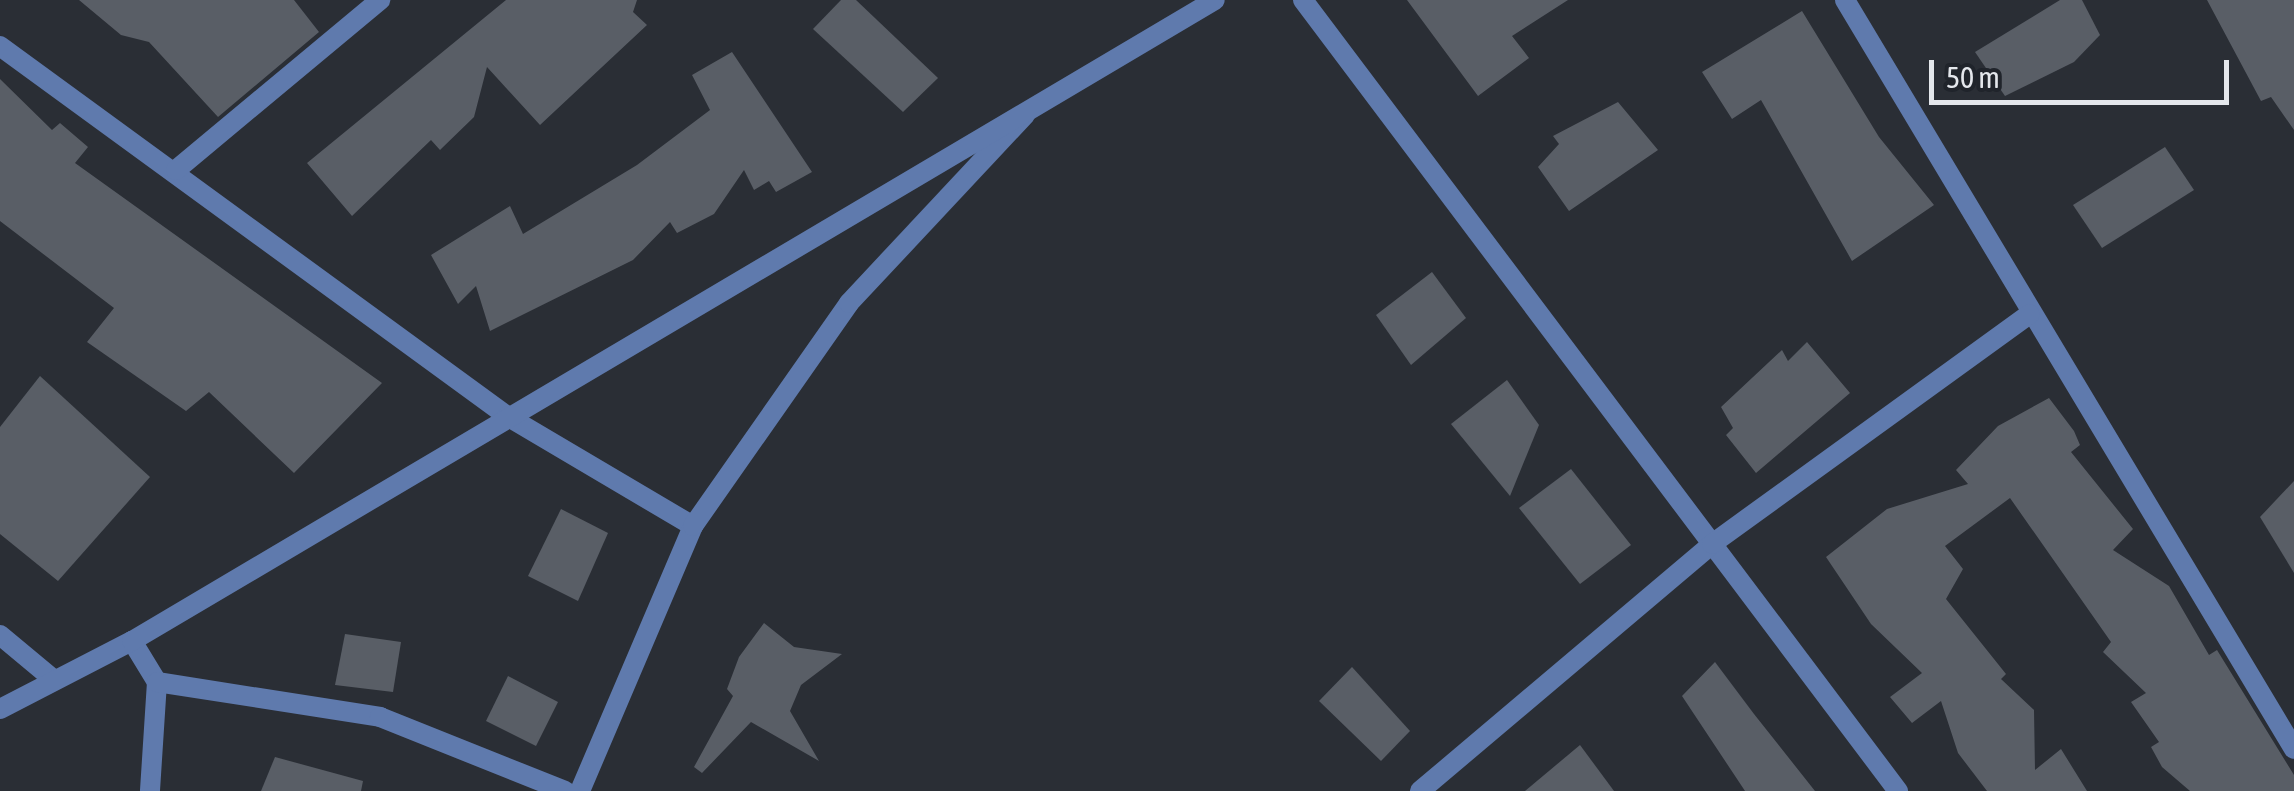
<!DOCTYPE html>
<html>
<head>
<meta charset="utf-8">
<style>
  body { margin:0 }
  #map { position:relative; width:2294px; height:791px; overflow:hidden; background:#2a2e35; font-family:"Asap Condensed",sans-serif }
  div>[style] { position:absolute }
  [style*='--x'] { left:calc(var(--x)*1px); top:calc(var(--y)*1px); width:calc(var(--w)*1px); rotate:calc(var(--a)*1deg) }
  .building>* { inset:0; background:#595e66 }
  .minor>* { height:20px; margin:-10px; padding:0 10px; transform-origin:10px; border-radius:10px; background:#5f7aad }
  .tertiary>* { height:20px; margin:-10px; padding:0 10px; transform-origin:10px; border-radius:10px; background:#5f7aad }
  span { translate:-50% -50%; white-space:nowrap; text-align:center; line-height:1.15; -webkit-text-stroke:8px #20242b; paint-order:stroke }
  .scale { position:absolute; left:1929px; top:60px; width:300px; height:45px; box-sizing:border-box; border:5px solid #e4e7ec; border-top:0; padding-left:12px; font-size:30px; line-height:35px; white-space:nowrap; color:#e4e7ec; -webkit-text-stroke:8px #20242b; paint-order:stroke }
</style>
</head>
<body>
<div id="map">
  <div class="building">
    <i style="clip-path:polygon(79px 0,294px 0,319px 32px,218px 117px,149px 42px,121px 35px)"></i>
    <i style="clip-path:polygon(506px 0,637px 0,633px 12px,647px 25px,540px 125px,487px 67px,474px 117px,440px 150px,431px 140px,352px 216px,307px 163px)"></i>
    <i style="clip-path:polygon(841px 0,856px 0,938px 78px,903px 112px,813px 29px)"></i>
    <i style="clip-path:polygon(1407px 0,1568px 0,1512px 36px,1529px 58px,1478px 96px)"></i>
    <i style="clip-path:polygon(2060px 0,2082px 0,2100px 35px,2074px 62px,2005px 96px,1975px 52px)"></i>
    <i style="clip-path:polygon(2207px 0,2294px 0,2294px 130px,2271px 97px,2261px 101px)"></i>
    <i style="clip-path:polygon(1802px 11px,1879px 137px,1934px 205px,1852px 261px,1761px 100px,1732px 119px,1702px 72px)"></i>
    <i style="clip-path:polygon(732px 52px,812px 172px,776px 192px,769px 181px,754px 190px,744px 170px,714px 214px,677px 233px,670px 222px,633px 260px,490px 331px,476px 286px,458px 304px,431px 255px,510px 206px,523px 234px,637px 165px,710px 110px,692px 75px)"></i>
    <i style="clip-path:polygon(0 79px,52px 130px,60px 123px,88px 147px,75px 163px,382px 383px,294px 473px,209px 392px,186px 411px,87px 342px,114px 308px,0 221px)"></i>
    <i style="clip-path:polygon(1618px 102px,1658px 150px,1569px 211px,1538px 167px,1559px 144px,1553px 136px)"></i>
    <i style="clip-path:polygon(2165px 147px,2194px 190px,2102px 248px,2073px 205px)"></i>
    <i style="clip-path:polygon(1432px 272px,1466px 318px,1411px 365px,1376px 315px)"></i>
    <i style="clip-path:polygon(1807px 342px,1850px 393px,1756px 473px,1726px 435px,1733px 428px,1721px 407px,1782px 350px,1788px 361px)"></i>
    <i style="clip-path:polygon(40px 376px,150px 477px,58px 581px,0 534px,0 427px)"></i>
    <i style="clip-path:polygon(1507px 380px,1539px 425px,1510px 496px,1451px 424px)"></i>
    <i style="clip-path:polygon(2049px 398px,2074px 431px,2080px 445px,2071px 452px,2133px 529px,2113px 550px,2169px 586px,2209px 655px,2217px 650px,2294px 775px,2294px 791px,2190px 791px,2162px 767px,2151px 747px,2159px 742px,2131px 702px,2146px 693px,2103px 652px,2111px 642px,2010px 498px,1945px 546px,1963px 569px,1946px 599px,2006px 674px,2001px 679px,2034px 710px,2035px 770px,2061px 749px,2087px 791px,1987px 791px,1958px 753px,1941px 701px,1912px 723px,1890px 697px,1922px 673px,1871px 624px,1826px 557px,1887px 509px,1968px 484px,1956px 470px,1998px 426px)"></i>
    <i style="clip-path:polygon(1571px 469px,1631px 545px,1580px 584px,1519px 508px)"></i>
    <i style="clip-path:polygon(2294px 481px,2294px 573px,2260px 517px)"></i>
    <i style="clip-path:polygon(561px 509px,608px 533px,578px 601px,528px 576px)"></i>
    <i style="clip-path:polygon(764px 623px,794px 647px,842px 654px,801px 685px,790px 711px,819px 761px,751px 722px,702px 773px,694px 767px,733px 696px,727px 689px,739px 657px)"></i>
    <i style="clip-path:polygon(345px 634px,401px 642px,393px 692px,335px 685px)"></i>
    <i style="clip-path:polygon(1715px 662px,1754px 714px,1815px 791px,1745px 791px,1682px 696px)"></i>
    <i style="clip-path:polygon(1352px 667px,1410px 731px,1381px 761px,1319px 701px)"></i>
    <i style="clip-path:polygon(508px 676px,558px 702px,536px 746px,486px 721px)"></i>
    <i style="clip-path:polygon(1580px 745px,1614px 791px,1525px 791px)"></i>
    <i style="clip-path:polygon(275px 757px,363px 781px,361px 791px,261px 791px)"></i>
  </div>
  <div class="minor">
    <i style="--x:1303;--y:0;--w:990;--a:53.05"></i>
    <i style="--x:1845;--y:0;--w:873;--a:59.06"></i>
    <i style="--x:0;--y:46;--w:628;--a:36.12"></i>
    <i style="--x:507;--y:416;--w:216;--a:30.6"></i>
    <i style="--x:176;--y:170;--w:266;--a:-39.8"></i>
    <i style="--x:0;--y:635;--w:70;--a:39.8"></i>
    <i style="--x:132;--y:641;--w:48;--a:58.6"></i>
    <i style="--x:157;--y:682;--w:109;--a:93.7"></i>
    <i style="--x:157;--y:682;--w:226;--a:8.9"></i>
    <i style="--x:380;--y:717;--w:199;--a:21.8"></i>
    <i style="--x:580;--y:791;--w:288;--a:-66.9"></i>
    <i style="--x:693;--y:526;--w:272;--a:-55"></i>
    <i style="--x:849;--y:303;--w:258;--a:-46.9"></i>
    <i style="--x:1420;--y:791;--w:382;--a:-40.2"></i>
    <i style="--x:1712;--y:544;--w:392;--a:-35.9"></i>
  </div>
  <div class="tertiary">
    <i style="--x:0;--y:709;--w:148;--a:-27.3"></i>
    <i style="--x:132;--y:641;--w:1258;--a:-30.62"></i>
  </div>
  <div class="scale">50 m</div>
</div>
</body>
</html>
